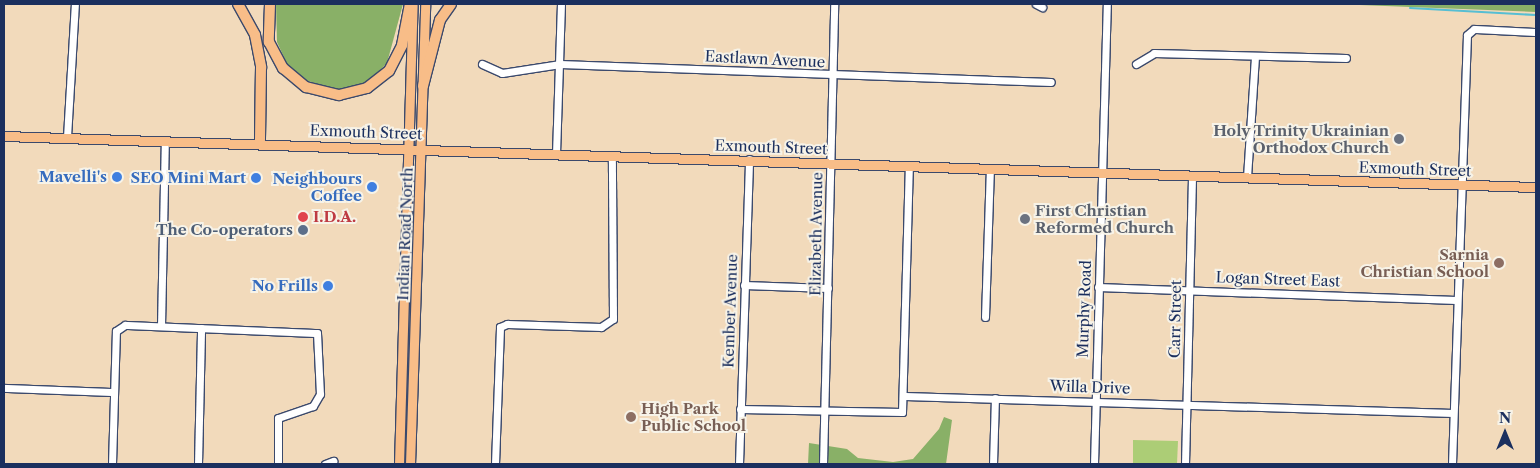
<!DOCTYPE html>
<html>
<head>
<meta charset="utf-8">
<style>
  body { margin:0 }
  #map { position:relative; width:1540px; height:468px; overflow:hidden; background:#f2dabb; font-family:"Libre Caslon Text",serif }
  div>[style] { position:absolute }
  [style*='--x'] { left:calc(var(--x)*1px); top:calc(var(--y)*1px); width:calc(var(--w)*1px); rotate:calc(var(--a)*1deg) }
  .green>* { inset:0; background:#accd76 }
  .forest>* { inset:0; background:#89b067 }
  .stream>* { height:2px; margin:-1px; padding:0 1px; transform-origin:1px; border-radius:1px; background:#56bed3 }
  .roads { filter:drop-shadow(1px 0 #3b496c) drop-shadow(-1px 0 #3b496c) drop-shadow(0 1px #3b496c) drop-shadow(0 -1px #3b496c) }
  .minor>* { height:7px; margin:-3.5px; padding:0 3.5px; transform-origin:3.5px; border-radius:3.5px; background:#fff }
  .major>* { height:9px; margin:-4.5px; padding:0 4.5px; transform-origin:4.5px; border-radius:4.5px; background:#f8bd88 }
  .highway>* { height:10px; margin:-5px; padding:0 5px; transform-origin:5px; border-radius:5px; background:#f8bd88 }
  .dots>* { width:14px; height:14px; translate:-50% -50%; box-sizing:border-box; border:2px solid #f7f3e8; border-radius:50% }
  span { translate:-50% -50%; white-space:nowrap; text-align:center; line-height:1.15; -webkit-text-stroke:4px #f7f3e8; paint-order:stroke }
  .street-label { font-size:15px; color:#1b2f5e }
  .worship-label { font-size:15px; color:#5b616d; font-weight:700 }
  .right { translate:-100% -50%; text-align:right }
  .left { translate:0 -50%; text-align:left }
  .shop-label { font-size:15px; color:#366cbe; font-weight:700 }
  .health-label { font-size:15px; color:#be3a42; font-weight:700 }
  .service-label { font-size:15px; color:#4e5e75; font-weight:700 }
  .education-label { font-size:15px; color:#785e54; font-weight:700 }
  .frame { position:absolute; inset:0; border:5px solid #1b2f5e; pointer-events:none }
  .north { position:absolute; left:1480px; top:408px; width:50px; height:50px; -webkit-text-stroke:4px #f7f3e8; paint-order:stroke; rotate:0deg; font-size:14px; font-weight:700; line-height:20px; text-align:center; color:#1b2f5e }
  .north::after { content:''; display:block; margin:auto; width:18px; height:22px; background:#1b2f5e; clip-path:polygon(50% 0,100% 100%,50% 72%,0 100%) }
</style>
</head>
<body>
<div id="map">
  <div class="green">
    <i style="clip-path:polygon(1133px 440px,1178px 441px,1177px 464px,1133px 464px)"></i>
  </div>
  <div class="forest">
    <i style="clip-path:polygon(276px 4px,403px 4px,387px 63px,368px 83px,339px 91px,299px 78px,287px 64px,277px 42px)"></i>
    <i style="clip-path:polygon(1334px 4px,1536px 4px,1536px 12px)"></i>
    <i style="clip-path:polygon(944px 417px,952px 420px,946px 464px,808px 464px,809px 443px,847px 449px,858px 458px,893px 462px,913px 459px,939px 429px)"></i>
  </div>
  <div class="stream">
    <i style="--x:1410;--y:8;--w:126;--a:3.2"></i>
  </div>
  <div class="roads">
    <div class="minor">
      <i style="--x:1036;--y:4;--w:7;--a:27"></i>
      <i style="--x:482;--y:64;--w:22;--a:24"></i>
      <i style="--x:502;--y:73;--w:59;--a:-8.8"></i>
      <i style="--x:560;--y:64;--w:491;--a:2.1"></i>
      <i style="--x:1136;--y:64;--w:21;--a:-31"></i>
      <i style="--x:1154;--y:53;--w:192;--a:1.5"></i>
      <i style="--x:67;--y:137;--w:133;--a:-86.6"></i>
      <i style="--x:556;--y:154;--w:150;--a:-88.1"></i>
      <i style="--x:1247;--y:177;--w:121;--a:-86.2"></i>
      <i style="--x:744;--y:285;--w:84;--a:2"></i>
      <i style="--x:1098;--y:287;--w:358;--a:2.1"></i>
      <i style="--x:985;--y:317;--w:148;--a:-88.1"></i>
      <i style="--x:161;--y:326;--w:185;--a:-88.8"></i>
      <i style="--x:4;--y:388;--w:110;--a:2.1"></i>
      <i style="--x:905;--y:396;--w:548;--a:1.78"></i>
      <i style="--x:740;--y:409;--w:162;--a:1.1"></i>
      <i style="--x:902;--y:412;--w:247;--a:-88.4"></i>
      <i style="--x:112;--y:464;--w:133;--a:-88.3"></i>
      <i style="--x:116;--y:331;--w:11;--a:-34"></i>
      <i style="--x:125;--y:325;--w:192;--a:2.4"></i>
      <i style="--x:317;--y:333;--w:61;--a:87.2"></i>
      <i style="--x:320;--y:394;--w:14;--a:120"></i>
      <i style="--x:313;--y:406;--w:37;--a:161"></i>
      <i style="--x:278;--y:418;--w:46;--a:90"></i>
      <i style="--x:198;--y:464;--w:136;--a:-88.7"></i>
      <i style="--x:325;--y:464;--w:9;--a:-21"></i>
      <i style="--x:495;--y:464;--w:137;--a:-87.9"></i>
      <i style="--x:500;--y:327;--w:8;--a:-23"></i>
      <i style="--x:507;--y:324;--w:94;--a:1.8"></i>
      <i style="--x:601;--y:327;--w:14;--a:-34"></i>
      <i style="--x:613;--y:319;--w:163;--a:-90.4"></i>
      <i style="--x:739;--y:464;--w:305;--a:-88.1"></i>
      <i style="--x:823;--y:464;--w:460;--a:-88.6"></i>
      <i style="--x:993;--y:464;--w:66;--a:-88.3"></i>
      <i style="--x:1094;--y:464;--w:460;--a:-88.4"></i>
      <i style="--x:1185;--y:464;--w:289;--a:-88.6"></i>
      <i style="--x:1452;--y:464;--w:429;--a:-88"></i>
      <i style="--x:1467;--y:35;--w:9;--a:-41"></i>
      <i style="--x:1474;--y:29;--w:62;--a:2.8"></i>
    </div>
    <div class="major">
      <i style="--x:4;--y:136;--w:1533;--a:1.91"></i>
      <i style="--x:399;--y:464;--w:459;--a:-88.3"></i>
      <i style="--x:410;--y:464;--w:460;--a:-88.1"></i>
    </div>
    <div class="highway">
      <i style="--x:238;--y:4;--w:35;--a:61"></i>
      <i style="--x:255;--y:35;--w:33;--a:79"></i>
      <i style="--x:261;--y:67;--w:76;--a:90.8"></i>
      <i style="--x:270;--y:4;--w:38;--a:92"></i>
      <i style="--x:269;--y:42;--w:30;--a:62"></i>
      <i style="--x:283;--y:68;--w:30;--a:40"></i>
      <i style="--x:306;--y:87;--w:34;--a:14"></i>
      <i style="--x:339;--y:95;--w:29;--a:-14"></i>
      <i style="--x:367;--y:88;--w:28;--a:-38"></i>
      <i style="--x:389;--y:71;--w:29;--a:-63"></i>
      <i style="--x:402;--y:45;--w:42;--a:-79"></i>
      <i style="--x:423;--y:86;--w:68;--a:-75.6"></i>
      <i style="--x:440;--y:20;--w:19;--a:-55"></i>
    </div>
  </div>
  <div class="dots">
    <i style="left:1399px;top:139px;background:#6b7280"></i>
    <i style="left:117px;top:177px;background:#3f7fe0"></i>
    <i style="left:256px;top:178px;background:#3f7fe0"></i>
    <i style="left:372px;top:187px;background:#3f7fe0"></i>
    <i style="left:303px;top:217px;background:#e0444e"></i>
    <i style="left:1025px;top:219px;background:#6b7280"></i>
    <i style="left:303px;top:230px;background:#5c6f8a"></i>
    <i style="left:1499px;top:263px;background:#8d6e63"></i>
    <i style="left:328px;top:286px;background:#3f7fe0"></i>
    <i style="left:631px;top:417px;background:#8d6e63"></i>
  </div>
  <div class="street-label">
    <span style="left:765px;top:59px;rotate:3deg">Eastlawn Avenue</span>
    <span style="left:366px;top:132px;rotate:2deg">Exmouth Street</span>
    <span style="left:771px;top:147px;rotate:2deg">Exmouth Street</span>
    <span style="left:1415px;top:169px;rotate:2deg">Exmouth Street</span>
    <span style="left:405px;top:234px;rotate:-88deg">Indian Road North</span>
    <span style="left:816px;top:234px;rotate:-89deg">Elizabeth Avenue</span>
    <span style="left:1278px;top:279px;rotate:2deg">Logan Street East</span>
    <span style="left:1084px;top:309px;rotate:-88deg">Murphy Road</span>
    <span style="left:730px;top:311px;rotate:-88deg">Kember Avenue</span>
    <span style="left:1175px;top:319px;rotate:-89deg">Carr Street</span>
    <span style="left:1090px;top:387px;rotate:2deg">Willa Drive</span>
  </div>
  <div class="worship-label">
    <span class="right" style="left:1389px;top:139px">Holy Trinity Ukrainian<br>Orthodox Church</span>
    <span class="left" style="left:1035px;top:219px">First Christian<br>Reformed Church</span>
  </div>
  <div class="shop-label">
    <span class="right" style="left:107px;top:177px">Mavelli's</span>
    <span class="right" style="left:246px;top:178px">SEO Mini Mart</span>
    <span class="right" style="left:362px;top:187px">Neighbours<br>Coffee</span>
    <span class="right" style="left:318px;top:286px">No Frills</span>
  </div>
  <div class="health-label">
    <span class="left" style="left:313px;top:217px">I.D.A.</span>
  </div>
  <div class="service-label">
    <span class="right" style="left:293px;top:230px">The Co-operators</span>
  </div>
  <div class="education-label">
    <span class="right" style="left:1489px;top:263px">Sarnia<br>Christian School</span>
    <span class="left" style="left:641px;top:417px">High Park<br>Public School</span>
  </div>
  <div class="frame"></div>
  <div class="north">N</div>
</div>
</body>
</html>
